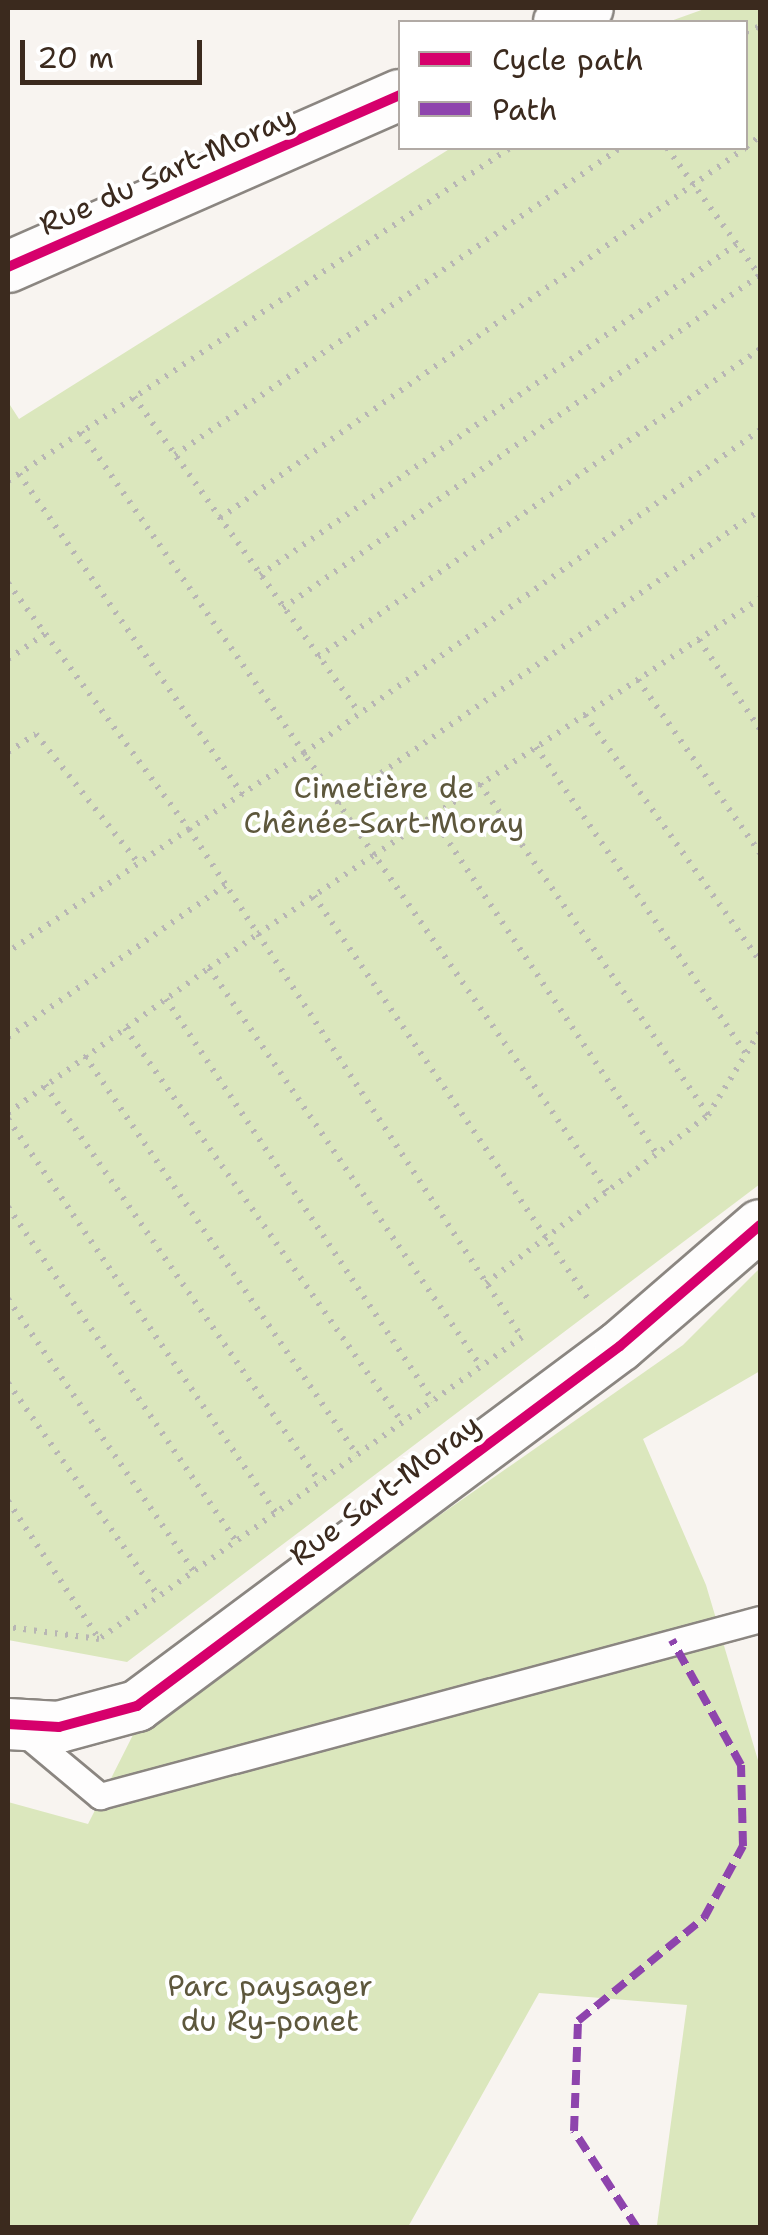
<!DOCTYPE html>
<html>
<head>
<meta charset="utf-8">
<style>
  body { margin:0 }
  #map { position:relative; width:768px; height:2235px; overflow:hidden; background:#f8f4f0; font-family:"Shantell Sans",sans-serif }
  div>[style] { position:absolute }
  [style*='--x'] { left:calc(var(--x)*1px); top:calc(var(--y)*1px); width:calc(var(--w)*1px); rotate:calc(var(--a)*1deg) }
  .green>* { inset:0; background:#dbe7bd }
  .path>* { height:6px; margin-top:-3px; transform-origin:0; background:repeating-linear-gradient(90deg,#b8b6b4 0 2.5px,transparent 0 10.5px) }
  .roads { filter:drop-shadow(2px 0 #8b8681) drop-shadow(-2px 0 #8b8681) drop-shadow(0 2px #8b8681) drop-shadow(0 -2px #8b8681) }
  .lane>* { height:25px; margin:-12.5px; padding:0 12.5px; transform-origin:12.5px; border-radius:12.5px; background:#fefdfd }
  .street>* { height:50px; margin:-25px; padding:0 25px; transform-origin:25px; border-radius:25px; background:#fefdfd }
  .quiet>* { height:8px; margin-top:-4px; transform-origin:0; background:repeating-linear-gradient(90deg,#8e44ad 0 15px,transparent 0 23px) }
  .cycleway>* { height:10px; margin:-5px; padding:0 5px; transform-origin:5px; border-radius:5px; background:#d6006c }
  span { translate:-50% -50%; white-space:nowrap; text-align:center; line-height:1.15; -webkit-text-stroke:8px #fff; paint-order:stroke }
  .street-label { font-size:30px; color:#3b2a1e }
  .park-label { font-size:30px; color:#5d573c }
  .frame { position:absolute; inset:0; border:10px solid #3b2a1e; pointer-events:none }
  .legend { position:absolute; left:398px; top:20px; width:350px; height:130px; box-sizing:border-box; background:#fff; border:2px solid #b1aaa5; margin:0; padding:12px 18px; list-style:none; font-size:30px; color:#3b2a1e }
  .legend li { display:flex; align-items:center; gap:20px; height:50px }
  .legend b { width:50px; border:2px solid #b1aaa5 }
  .scale { position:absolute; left:20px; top:40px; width:182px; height:45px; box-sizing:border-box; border:5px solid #3b2a1e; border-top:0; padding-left:12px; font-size:30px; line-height:35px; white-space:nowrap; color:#3b2a1e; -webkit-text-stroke:8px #fff; paint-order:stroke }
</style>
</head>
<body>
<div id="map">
  <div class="green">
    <i style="clip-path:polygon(707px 8px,760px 8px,760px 1184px,127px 1662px,8px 1640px,8px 402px,19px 419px,451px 148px,746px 148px,746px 22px,668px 22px)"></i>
    <i style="clip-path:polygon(760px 1268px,760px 1371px,643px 1439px,706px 1585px,760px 1767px,760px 2227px,657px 2225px,687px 2005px,539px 1993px,408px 2227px,8px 2227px,8px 1802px,88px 1824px,137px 1727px,683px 1345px)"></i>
  </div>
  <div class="path">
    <i style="--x:746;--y:32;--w:15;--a:-23"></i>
    <i style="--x:746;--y:147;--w:18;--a:-38"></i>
    <i style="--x:667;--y:148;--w:158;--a:54"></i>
    <i style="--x:134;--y:397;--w:388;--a:54.5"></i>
    <i style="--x:81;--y:432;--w:391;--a:55.2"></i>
    <i style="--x:304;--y:753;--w:559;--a:-35.31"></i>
    <i style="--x:175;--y:455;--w:541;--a:-34.6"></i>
    <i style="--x:19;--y:474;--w:391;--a:55.1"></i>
    <i style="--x:8;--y:481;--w:602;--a:-33.56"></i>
    <i style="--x:220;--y:518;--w:642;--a:-35.17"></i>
    <i style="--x:260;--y:575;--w:581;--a:-34.76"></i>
    <i style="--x:8;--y:583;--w:305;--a:53.7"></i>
    <i style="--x:189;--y:829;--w:219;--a:145.8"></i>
    <i style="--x:283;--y:608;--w:582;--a:-34.92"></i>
    <i style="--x:699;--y:640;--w:108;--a:55.6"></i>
    <i style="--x:318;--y:657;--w:539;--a:-34.87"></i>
    <i style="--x:8;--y:659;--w:45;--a:-34"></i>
    <i style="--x:638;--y:680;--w:212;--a:54.8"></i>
    <i style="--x:585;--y:715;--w:302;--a:54.6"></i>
    <i style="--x:536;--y:747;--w:372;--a:55.6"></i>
    <i style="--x:8;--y:752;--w:33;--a:-33"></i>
    <i style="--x:36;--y:734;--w:166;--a:51.6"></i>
    <i style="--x:480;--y:784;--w:402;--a:55.4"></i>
    <i style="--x:338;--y:803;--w:514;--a:-34.77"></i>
    <i style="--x:432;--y:817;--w:405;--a:56.3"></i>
    <i style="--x:314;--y:896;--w:487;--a:55.8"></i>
    <i style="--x:209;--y:968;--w:482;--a:55.7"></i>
    <i style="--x:166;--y:999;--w:483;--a:56.4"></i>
    <i style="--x:125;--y:1028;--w:482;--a:54.9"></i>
    <i style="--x:8;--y:1037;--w:266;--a:-34.9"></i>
    <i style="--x:85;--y:1056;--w:483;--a:55.7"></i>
    <i style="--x:45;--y:1085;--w:483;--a:55.3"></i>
    <i style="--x:8;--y:1113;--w:248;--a:-35.8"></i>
    <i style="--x:209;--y:968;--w:60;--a:-34.8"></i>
    <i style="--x:258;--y:934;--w:140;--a:-34.3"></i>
    <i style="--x:374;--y:855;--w:124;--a:-124.5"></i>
    <i style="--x:304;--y:753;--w:138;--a:146.5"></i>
    <i style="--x:189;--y:829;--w:126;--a:56.7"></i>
    <i style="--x:258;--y:934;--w:482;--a:56.8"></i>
    <i style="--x:522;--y:1337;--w:520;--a:144.48"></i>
    <i style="--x:99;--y:1639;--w:92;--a:-172.5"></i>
    <i style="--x:8;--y:1119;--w:477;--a:55.8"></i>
    <i style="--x:607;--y:1191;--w:409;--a:-124.7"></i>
    <i style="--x:374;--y:855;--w:463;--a:-33.6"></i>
    <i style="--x:8;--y:1207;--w:404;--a:55.7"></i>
    <i style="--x:486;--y:1283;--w:278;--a:-37.1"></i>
    <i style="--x:708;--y:1115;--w:99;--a:-58.2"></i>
    <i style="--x:8;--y:1299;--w:330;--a:55.7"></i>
    <i style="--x:8;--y:1383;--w:262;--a:54.8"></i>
    <i style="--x:8;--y:1501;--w:165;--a:56.6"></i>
  </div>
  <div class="roads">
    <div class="lane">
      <i style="--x:22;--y:1731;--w:102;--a:39.8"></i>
      <i style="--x:100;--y:1796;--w:683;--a:-15.01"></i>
    </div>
    <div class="street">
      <i style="--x:559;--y:22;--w:32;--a:-26"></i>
      <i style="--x:8;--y:267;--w:428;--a:-23.7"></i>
      <i style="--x:8;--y:1724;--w:51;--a:3.4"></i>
      <i style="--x:59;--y:1727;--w:81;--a:-15.1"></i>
      <i style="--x:137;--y:1706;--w:602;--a:-36.7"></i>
      <i style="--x:620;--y:1346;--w:185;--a:-40.8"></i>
    </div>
  </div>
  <div class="quiet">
    <i style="--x:637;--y:2228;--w:116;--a:-123"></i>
    <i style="--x:574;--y:2131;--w:110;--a:-87.9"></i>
    <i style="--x:578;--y:2021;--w:163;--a:-39.3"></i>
    <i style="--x:704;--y:1918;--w:82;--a:-61.6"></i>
    <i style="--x:743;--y:1846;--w:81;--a:-91.4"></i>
    <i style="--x:741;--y:1765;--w:143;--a:-118.9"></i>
  </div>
  <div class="cycleway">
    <i style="--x:8;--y:267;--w:428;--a:-23.7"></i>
    <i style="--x:8;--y:1724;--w:51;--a:3.4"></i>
    <i style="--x:59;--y:1727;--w:81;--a:-15.1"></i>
    <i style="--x:137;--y:1706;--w:602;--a:-36.7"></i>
    <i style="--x:620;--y:1346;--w:185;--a:-40.8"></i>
  </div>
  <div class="street-label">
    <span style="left:167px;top:171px;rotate:-24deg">Rue du Sart-Moray</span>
    <span style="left:385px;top:1490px;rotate:-37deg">Rue Sart-Moray</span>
  </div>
  <div class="park-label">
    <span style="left:384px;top:805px">Cimetière de<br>Chênée-Sart-Moray</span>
    <span style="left:270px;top:2003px">Parc paysager<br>du Ry-ponet</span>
  </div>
  <div class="frame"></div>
  <ul class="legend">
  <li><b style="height:12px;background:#d6006c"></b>Cycle path</li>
  <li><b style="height:12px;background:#8e44ad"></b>Path</li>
  </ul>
  <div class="scale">20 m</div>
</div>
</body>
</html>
